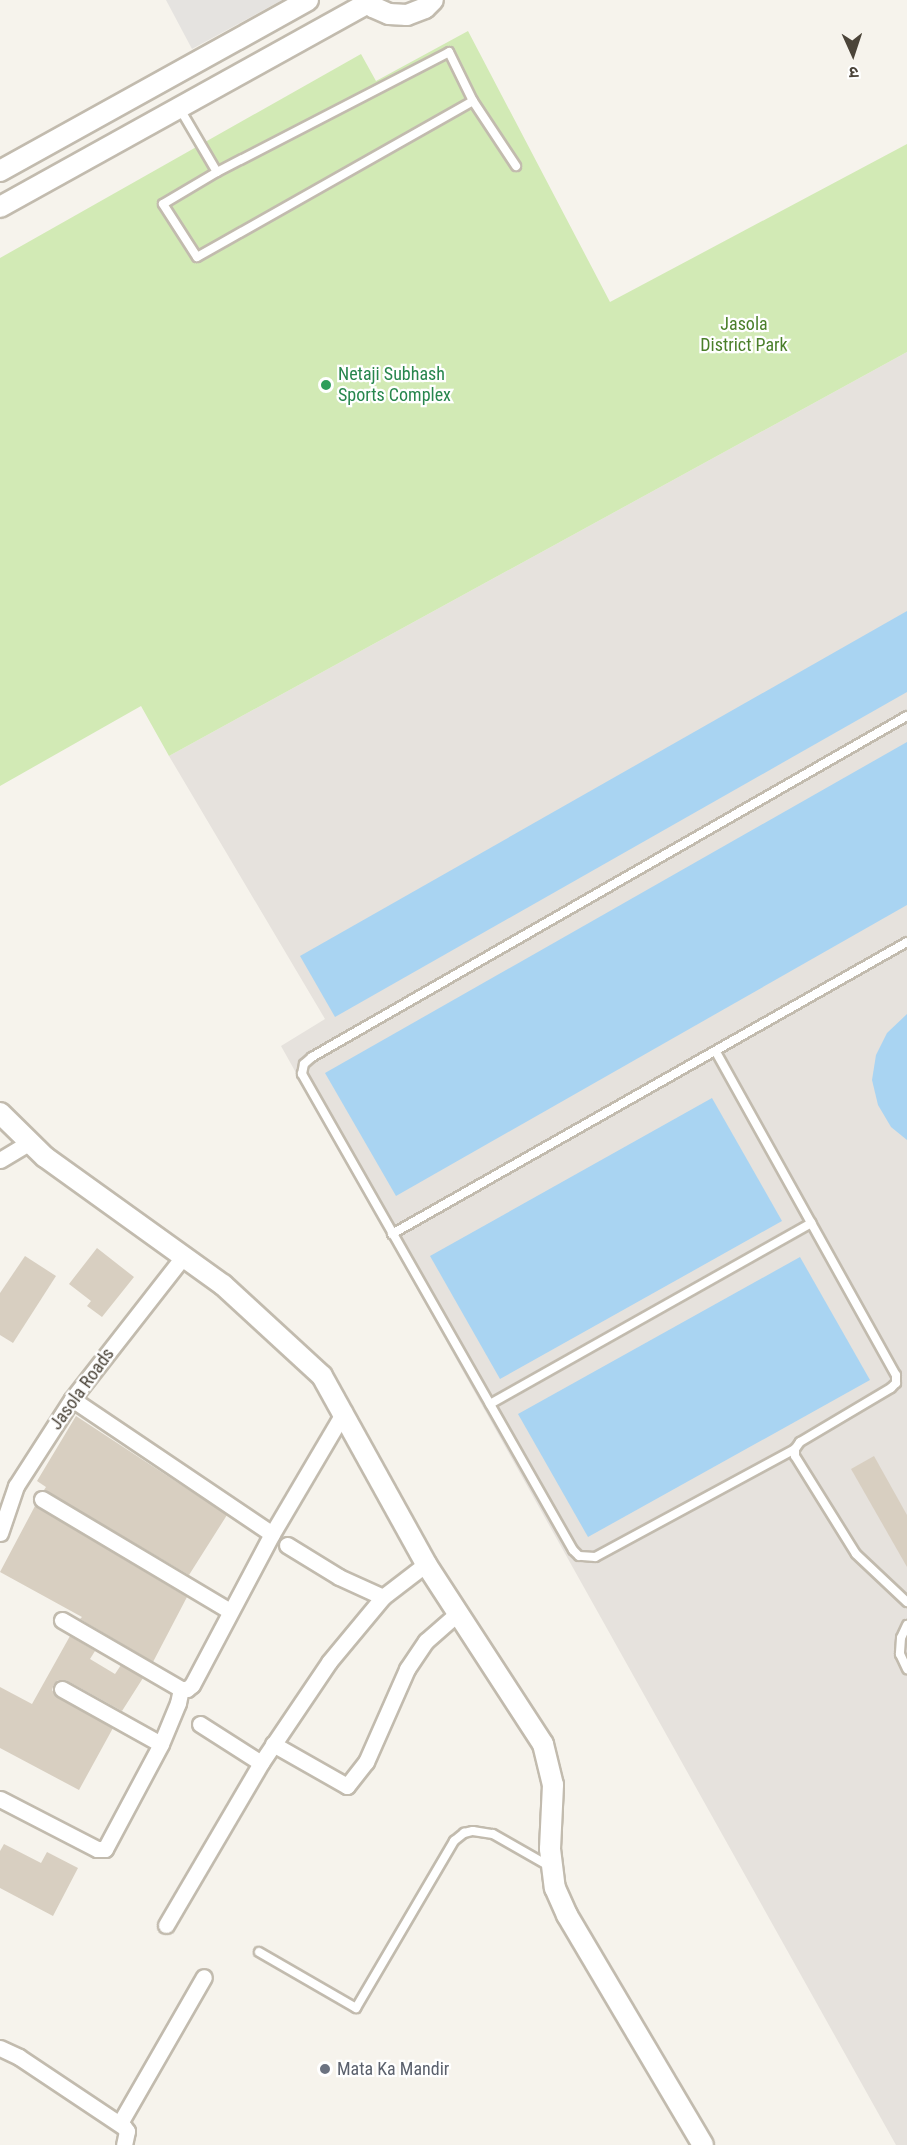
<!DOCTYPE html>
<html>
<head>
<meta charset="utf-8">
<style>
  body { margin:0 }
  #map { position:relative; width:907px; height:2145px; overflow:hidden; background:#f6f3ec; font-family:"Roboto Condensed","Noto Sans Devanagari",sans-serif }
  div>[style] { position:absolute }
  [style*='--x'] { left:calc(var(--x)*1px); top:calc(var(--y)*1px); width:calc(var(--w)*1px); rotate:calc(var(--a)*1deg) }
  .industrial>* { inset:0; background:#e6e2dd }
  .green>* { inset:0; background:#d2eab5 }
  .parking>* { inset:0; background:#e5e3e0 }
  .water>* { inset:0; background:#a9d4f2 }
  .building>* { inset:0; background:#d8cfc1 }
  .roads { filter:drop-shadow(2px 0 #c2bbae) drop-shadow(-2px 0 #c2bbae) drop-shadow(0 2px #c2bbae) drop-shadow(0 -2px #c2bbae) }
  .service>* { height:8px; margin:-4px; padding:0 4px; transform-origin:4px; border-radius:4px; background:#fff }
  .minor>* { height:15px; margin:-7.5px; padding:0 7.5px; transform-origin:7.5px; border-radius:7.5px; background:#fff }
  .tertiary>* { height:20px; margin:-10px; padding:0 10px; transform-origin:10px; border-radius:10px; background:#fff }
  .dots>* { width:16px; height:16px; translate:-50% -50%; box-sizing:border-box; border:3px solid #fff; border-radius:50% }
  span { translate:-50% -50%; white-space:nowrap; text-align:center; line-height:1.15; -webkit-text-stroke:4.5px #fff; paint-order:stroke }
  .park-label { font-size:18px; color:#4a7f2a }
  .leisure-label { font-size:18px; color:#27864d }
  .left { translate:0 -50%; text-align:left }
  .street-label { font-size:18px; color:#4b4439 }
  .worship-label { font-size:18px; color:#5b616d }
  .north { position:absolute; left:823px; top:24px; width:60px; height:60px; -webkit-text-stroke:4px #fff; paint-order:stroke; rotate:177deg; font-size:16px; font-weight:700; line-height:24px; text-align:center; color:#4b4439 }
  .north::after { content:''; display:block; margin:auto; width:21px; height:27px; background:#4b4439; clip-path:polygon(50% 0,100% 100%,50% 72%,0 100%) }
</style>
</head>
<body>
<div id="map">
  <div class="industrial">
    <i style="clip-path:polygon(907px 352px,907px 2145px,896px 2145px,281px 1046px,325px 1019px,169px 756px)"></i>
  </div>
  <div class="green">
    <i style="clip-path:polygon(468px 31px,610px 302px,907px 144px,907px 352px,169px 756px,141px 706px,0 786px,0 258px,361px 54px,376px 81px)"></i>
  </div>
  <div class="parking">
    <i style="clip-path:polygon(166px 0,282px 0,192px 49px)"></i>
  </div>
  <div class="water">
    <i style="clip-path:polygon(907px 611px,907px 692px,335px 1017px,300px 956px)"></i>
    <i style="clip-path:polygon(907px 742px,907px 905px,396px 1196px,325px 1073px)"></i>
    <i style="clip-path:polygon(907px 1014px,907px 1140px,891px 1127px,878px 1105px,872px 1080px,876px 1055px,887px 1033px)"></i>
    <i style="clip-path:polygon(712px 1098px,782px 1221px,500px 1379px,430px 1256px)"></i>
    <i style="clip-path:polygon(800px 1257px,870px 1380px,588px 1537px,518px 1414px)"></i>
  </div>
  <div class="building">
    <i style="clip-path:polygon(97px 1248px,134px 1277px,102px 1317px,87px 1306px,91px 1301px,69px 1284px)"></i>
    <i style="clip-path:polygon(25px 1256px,56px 1276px,13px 1343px,0 1335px,0 1293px)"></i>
    <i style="clip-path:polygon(76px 1416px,227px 1515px,189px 1575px,44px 1490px,46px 1487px,37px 1481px)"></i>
    <i style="clip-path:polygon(874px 1456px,907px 1515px,907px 1567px,851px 1469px)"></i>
    <i style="clip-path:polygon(35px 1506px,187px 1597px,153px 1662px,80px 1619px,82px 1617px,0 1572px)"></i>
    <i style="clip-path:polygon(70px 1636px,95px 1651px,90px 1659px,115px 1674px,121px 1665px,143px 1678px,122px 1711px,66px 1680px,58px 1680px,54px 1684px,52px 1690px,57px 1697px,113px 1728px,79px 1790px,0 1748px,0 1687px,32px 1704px)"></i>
    <i style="clip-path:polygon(4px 1844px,41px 1863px,47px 1852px,78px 1868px,53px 1916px,0 1888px,0 1851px)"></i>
  </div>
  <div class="roads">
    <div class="service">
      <i style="--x:473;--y:101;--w:317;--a:150.5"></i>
      <i style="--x:197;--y:257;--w:63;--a:-122.7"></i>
      <i style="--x:163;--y:204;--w:63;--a:-30.7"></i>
      <i style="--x:217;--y:172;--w:261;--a:-27.3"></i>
      <i style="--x:449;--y:52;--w:55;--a:63.9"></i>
      <i style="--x:473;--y:101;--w:78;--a:56.5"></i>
      <i style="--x:180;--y:109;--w:73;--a:59.6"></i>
      <i style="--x:716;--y:1052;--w:370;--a:60.9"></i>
      <i style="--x:896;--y:1375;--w:8;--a:90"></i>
      <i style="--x:896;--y:1383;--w:7;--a:135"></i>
      <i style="--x:891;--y:1388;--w:106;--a:149.3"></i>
      <i style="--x:800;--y:1442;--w:9;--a:126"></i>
      <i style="--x:795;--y:1449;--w:7;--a:90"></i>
      <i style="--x:795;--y:1456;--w:115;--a:58.1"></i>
      <i style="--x:856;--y:1554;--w:70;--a:43.3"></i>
      <i style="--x:392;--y:1234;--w:592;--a:-29.55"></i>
      <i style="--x:490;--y:1404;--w:369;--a:-29.4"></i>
      <i style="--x:795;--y:1449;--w:227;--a:151.6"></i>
      <i style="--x:595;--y:1557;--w:16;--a:-176"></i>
      <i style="--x:579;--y:1556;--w:8;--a:-135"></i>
      <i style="--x:573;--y:1550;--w:548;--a:-119.65"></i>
      <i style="--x:302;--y:1074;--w:10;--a:-79"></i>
      <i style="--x:304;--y:1064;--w:11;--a:-41"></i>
      <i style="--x:312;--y:1057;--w:686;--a:-29.82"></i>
      <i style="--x:907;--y:1625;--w:14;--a:115"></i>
      <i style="--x:901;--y:1638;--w:16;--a:94"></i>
      <i style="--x:900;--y:1654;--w:17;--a:65"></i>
      <i style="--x:259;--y:1952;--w:112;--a:30"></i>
      <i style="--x:356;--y:2008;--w:194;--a:-59.6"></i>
      <i style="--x:454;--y:1841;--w:13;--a:-39"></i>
      <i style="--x:464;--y:1833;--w:9;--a:-13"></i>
      <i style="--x:473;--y:1831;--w:20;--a:9"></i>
      <i style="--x:493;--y:1834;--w:64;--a:29.7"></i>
    </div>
    <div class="minor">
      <i style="--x:0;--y:1160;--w:35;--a:-31"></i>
      <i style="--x:72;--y:1399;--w:241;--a:34"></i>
      <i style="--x:42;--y:1499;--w:219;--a:30.8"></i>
      <i style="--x:0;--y:1533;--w:50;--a:-71.2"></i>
      <i style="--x:16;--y:1486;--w:103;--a:-57.2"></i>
      <i style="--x:72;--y:1399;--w:180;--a:-52"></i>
      <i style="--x:287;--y:1545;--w:61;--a:31.6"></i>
      <i style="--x:339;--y:1577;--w:48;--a:24.4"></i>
      <i style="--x:62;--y:1620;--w:138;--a:30.1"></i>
      <i style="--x:181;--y:1689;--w:6;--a:0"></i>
      <i style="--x:187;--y:1689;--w:6;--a:-39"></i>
      <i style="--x:192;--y:1685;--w:171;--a:-62.1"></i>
      <i style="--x:272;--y:1534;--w:142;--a:-59.5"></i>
      <i style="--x:62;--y:1689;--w:113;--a:29.1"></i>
      <i style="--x:200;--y:1724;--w:72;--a:32.6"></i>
      <i style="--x:273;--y:1744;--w:85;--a:29.6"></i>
      <i style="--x:347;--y:1786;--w:31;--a:-52"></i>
      <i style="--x:366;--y:1762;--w:102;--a:-66.2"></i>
      <i style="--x:407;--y:1669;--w:34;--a:-56"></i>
      <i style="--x:426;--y:1641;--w:43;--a:-41.2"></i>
      <i style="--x:0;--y:1799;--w:109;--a:27.3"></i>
      <i style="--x:97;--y:1849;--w:8;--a:0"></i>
      <i style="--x:105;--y:1849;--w:119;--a:-61.9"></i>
      <i style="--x:161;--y:1744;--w:44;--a:-67.5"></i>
      <i style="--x:178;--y:1703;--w:14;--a:-78"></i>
      <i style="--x:166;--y:1925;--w:188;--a:-59.6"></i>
      <i style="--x:261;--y:1763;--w:122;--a:-56"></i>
      <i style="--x:329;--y:1662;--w:85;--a:-50.3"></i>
      <i style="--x:383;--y:1597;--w:54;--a:-37.5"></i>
      <i style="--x:0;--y:2048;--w:21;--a:25"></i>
      <i style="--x:19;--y:2057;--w:126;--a:33.7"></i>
      <i style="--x:124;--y:2127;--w:5;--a:53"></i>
      <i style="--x:127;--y:2131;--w:14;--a:102"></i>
      <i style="--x:120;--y:2123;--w:168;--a:-60.1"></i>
    </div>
    <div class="tertiary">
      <i style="--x:365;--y:0;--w:11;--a:41"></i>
      <i style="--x:373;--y:7;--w:17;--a:24"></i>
      <i style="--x:389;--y:14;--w:18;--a:3"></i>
      <i style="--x:407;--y:15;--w:19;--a:-21"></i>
      <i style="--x:425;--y:8;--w:11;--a:-45"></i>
      <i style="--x:0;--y:171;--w:352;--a:-29"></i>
      <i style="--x:0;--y:207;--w:421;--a:-29"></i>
      <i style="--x:0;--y:1113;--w:63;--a:44.4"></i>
      <i style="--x:45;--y:1157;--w:219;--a:35.7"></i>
      <i style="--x:223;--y:1285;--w:134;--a:42.6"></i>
      <i style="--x:322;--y:1376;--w:215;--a:61"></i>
      <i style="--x:426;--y:1564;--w:215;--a:57"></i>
      <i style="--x:543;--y:1744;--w:42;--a:76.3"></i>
      <i style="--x:553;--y:1785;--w:64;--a:92.7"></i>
      <i style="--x:550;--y:1849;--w:39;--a:83"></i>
      <i style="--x:555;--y:1888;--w:30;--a:66"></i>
      <i style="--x:567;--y:1915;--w:267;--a:59.4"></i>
    </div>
  </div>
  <div class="dots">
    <i style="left:326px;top:385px;background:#2e9e5b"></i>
    <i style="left:325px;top:2069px;background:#6b7280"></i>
  </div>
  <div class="park-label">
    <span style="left:744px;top:335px">Jasola<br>District Park</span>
  </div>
  <div class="leisure-label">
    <span class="left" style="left:338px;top:385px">Netaji Subhash<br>Sports Complex</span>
  </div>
  <div class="street-label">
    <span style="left:82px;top:1389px;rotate:-54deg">Jasola Roads</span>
  </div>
  <div class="worship-label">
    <span class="left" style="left:337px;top:2069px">Mata Ka Mandir</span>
  </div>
  <div class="north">उ</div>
</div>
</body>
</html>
